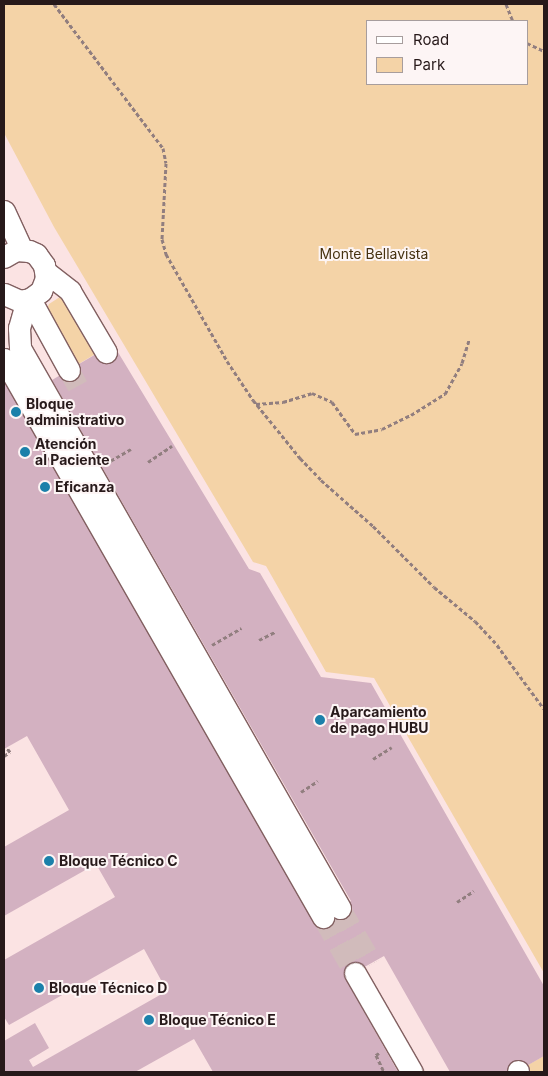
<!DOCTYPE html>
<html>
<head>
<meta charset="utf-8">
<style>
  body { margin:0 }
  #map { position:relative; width:548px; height:1076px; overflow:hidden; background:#fbe3e3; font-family:Inter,sans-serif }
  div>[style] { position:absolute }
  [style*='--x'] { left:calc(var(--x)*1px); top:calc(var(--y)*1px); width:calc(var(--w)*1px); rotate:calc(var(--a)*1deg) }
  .green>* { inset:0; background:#f4d3a7 }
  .building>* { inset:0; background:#d3b1c1 }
  .minor-tunnel>* { height:21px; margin-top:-10.5px; transform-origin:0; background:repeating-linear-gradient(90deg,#d1bbbb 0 21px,transparent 0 32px) }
  .path>* { height:3px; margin-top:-1.5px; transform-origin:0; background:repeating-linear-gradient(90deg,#917e7f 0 4px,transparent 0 6.5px) }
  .roads { filter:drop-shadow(1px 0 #826061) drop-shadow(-1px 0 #826061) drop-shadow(0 1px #826061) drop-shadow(0 -1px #826061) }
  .minor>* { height:21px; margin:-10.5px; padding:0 10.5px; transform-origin:10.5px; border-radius:10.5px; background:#fff }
  .dots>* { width:14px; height:14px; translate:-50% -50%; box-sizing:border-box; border:2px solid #fdf5f5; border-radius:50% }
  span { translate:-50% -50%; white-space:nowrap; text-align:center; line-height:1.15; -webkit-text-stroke:4px #fdf5f5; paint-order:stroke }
  .park-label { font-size:14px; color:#463110 }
  .poi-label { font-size:14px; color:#27191a; font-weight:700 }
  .left { translate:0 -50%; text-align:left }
  .frame { position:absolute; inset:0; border:5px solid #27191a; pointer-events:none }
  .legend { position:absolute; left:366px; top:20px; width:162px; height:65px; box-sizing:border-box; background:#fdf5f5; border:1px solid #a79d9d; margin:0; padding:6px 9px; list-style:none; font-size:15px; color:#27191a }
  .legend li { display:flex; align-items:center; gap:10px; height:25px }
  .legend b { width:25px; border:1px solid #a79d9d }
</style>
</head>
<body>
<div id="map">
  <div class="green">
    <i style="clip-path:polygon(evenodd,4px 4px,544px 4px,544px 973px,374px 678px,326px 672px,266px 566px,253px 562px,54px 227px,4px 133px,4px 4px,367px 21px,527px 21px,527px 84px,367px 84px,367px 21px)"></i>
    <i style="clip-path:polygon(63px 295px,97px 353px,77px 365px,47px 309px,49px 304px)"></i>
    <i style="clip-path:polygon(544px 1056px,544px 1072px,530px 1072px,526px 1066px)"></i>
  </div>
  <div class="building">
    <i style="clip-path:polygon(113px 344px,249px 569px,260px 573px,321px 677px,371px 683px,544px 986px,544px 1056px,516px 1072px,450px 1072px,384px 956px,345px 978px,398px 1072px,213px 1072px,194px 1039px,135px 1072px,4px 1072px,4px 1041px,35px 1023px,49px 1048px,29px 1060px,33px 1067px,167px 991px,144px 949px,9px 1025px,4px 1017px,4px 960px,115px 897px,96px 864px,4px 916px,4px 847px,69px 810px,27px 736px,4px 749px,4px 368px,315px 922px,351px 901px,52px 380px)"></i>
  </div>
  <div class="minor-tunnel">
    <i style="--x:69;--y:370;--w:18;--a:61"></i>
    <i style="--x:340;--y:908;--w:64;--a:59.8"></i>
    <i style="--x:323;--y:917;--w:64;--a:60.3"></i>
  </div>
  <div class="path">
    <i style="--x:54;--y:4;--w:181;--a:52.9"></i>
    <i style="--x:163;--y:148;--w:15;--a:79"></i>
    <i style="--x:166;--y:163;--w:76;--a:93"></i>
    <i style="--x:162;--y:239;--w:16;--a:75"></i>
    <i style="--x:166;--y:254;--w:123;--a:60.3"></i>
    <i style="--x:227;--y:361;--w:47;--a:56.3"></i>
    <i style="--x:253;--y:400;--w:75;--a:51"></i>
    <i style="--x:300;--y:458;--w:30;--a:46"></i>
    <i style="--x:321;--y:480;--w:69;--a:41.5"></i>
    <i style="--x:373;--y:526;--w:86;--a:45"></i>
    <i style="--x:434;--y:587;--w:53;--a:39.7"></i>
    <i style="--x:475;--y:621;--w:33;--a:47"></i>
    <i style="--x:497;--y:645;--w:79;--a:53.7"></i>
    <i style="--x:506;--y:4;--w:18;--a:68"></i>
    <i style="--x:527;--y:43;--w:19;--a:25"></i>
    <i style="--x:256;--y:404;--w:27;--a:-4"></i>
    <i style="--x:283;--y:402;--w:30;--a:-17"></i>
    <i style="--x:312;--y:393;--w:22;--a:24"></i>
    <i style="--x:332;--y:402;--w:39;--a:54"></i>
    <i style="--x:355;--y:434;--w:27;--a:-10"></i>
    <i style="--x:382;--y:429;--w:32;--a:-26"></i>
    <i style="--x:411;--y:415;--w:40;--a:-32"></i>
    <i style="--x:445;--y:394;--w:35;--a:-61"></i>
    <i style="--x:462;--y:363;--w:24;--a:-73"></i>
    <i style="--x:148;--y:462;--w:29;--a:-34"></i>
    <i style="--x:105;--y:464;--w:30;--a:-30"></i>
    <i style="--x:259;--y:640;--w:18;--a:-27"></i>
    <i style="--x:212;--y:645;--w:34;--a:-30"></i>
    <i style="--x:4;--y:756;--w:7;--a:-34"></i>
    <i style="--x:10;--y:752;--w:5;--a:-127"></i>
    <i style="--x:373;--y:759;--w:22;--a:-32"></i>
    <i style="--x:301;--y:792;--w:20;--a:-33"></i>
    <i style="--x:457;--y:902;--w:20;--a:-33"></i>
    <i style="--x:379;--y:1053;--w:4;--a:146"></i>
    <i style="--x:376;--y:1055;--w:19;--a:65"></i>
  </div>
  <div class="roads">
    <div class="minor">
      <i style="--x:4;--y:211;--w:43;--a:65.2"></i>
      <i style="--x:4;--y:257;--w:14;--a:-30"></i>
      <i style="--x:16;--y:250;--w:13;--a:4"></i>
      <i style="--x:29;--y:251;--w:8;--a:23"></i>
      <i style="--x:36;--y:254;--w:14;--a:54"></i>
      <i style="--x:44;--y:265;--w:13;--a:81"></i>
      <i style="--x:46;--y:278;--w:14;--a:111"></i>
      <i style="--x:41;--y:291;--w:14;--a:144"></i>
      <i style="--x:30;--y:299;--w:10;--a:169"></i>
      <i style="--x:20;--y:301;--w:17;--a:-156"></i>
      <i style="--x:46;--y:272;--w:31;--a:38"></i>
      <i style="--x:70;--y:291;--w:71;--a:59.5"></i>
      <i style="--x:30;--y:299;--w:81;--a:61.2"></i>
      <i style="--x:27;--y:300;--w:29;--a:106"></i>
      <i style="--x:19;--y:328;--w:20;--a:87"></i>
      <i style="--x:20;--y:348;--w:645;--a:60.26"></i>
      <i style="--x:4;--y:359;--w:643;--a:60.24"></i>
      <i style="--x:355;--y:973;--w:114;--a:60.1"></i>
      <i style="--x:518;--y:1071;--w:1;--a:90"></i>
    </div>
  </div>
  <div class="dots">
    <i style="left:16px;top:412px;background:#1b80aa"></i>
    <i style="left:25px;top:452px;background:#1b80aa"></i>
    <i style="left:45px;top:487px;background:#1b80aa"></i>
    <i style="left:320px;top:720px;background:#1b80aa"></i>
    <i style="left:49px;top:861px;background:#1b80aa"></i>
    <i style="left:39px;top:988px;background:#1b80aa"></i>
    <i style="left:149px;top:1020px;background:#1b80aa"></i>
  </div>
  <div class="park-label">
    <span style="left:374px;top:254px">Monte Bellavista</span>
  </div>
  <div class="poi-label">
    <span class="left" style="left:26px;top:412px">Bloque<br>administrativo</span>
    <span class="left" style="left:35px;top:452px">Atención<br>al Paciente</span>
    <span class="left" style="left:55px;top:487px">Eficanza</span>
    <span class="left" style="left:330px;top:720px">Aparcamiento<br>de pago HUBU</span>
    <span class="left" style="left:59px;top:861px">Bloque Técnico C</span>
    <span class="left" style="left:49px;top:988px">Bloque Técnico D</span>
    <span class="left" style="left:159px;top:1020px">Bloque Técnico E</span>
  </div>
  <div class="frame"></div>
  <ul class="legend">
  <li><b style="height:6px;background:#fff"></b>Road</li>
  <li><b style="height:14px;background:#f4d3a7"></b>Park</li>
  </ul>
</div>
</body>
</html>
